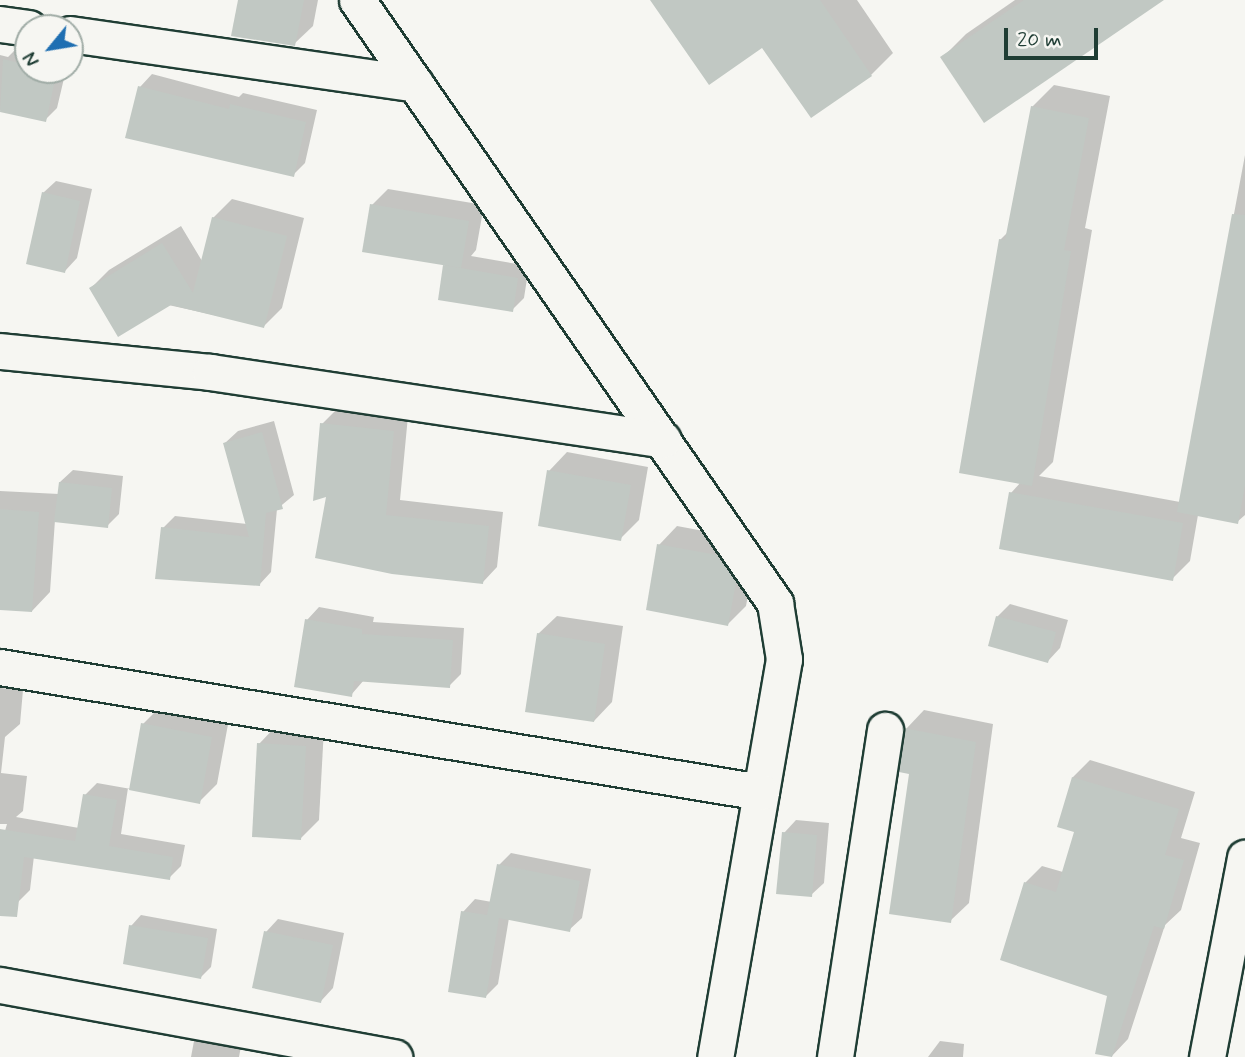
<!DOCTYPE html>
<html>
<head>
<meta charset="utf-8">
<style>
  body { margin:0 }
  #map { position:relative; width:1245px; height:1057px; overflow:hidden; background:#f6f6f2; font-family:Mynerve,sans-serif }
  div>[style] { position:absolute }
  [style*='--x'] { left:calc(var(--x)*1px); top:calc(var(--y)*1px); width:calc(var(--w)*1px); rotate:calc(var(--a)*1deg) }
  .shadow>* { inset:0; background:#0003 }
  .building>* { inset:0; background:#c1c8c3 }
  .roads { filter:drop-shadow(2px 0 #1f3d34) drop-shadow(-2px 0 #1f3d34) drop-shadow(0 2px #1f3d34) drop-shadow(0 -2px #1f3d34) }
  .minor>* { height:35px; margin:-17.5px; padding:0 17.5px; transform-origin:17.5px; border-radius:17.5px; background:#f6f6f2 }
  span { translate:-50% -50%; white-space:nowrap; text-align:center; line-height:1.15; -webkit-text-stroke:5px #f6f6f2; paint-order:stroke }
  .north { position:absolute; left:14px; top:14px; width:70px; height:70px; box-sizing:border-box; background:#f6f6f2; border:2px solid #a0aca6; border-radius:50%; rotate:240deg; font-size:19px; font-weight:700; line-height:28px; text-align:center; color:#1f3d34 }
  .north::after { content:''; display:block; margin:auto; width:24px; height:32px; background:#1f6fb2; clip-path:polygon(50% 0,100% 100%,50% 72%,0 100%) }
  .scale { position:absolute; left:1004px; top:28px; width:94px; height:32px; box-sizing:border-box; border:4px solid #1f3d34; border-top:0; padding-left:9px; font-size:21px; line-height:24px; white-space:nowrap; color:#1f3d34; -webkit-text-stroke:5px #f6f6f2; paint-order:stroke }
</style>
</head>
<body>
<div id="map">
  <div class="shadow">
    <i style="clip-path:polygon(240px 0,318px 0,313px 26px,294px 44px)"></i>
    <i style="clip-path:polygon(652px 0,857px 0,893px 53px,871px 75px,811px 116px,763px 46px)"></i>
    <i style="clip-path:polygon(1015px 0,1158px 0,942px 58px,966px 34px)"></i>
    <i style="clip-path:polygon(17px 48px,28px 50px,28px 70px,66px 70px,57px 108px,45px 120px,0 110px,0 55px,8px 57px)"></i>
    <i style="clip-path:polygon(152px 74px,239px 97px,243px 93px,317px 110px,305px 163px,293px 175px,127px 137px,140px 87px)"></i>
    <i style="clip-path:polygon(1054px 85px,1110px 96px,1085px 228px,1092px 230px,1053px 462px,1039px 476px,1180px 502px,1245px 155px,1245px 515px,1237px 522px,1198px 515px,1190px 561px,1172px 579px,1011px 493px,1021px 482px,1000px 240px,1008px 232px,1032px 107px)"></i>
    <i style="clip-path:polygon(56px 181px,92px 189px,77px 258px,65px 271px,43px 193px)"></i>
    <i style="clip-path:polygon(388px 189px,484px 205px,476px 250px,471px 256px,529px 266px,524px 298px,512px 310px,445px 266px,372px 205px)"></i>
    <i style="clip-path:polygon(232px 199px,304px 218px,282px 308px,264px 326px,91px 288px,109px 270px,181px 226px,202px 261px,213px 218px)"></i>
    <i style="clip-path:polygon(337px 409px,408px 416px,400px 500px,503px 512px,497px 567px,483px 582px,328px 495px,322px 424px)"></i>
    <i style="clip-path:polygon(274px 421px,294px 495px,277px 509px,271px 572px,259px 585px,163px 528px,175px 516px,247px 524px,225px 443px,238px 431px)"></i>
    <i style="clip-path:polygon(567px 452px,648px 467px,639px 520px,620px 539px,549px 471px)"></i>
    <i style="clip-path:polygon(73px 470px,123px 476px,119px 514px,107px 526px,55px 520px,50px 592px,32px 611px,0 609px,0 491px,59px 494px,60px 482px)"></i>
    <i style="clip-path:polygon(677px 526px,736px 537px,754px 564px,746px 606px,728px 624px,659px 545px)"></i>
    <i style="clip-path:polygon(1010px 604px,1068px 620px,1060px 648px,1048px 661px,997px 617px)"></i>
    <i style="clip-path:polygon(319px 607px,374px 617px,373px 622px,464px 628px,461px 674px,449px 686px,364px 680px,351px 695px,307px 620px)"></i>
    <i style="clip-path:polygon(557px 616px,623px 626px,612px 702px,594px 721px,538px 634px)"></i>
    <i style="clip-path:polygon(0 688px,23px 690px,20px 724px,5px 737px,1px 773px,27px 776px,23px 811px,16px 817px,79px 828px,85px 795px,97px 783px,131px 789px,143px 724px,161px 706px,229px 719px,217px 784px,199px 802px,128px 788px,121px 834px,185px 845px,181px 866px,169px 878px,34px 856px,30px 890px,18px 902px,0 900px,0 848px,7px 824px,0 824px)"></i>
    <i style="clip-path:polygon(924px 710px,993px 724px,969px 903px,950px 921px,911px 772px,906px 729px)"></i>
    <i style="clip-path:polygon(277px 725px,324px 728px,319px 820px,301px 838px,259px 744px)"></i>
    <i style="clip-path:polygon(1090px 760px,1195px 792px,1181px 838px,1200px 843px,1181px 910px,1165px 925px,1128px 1039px,1111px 1057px,1109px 994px,1025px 883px,1042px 866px,1063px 872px,1076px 830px,1073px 777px)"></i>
    <i style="clip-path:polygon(796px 820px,829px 823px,824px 883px,811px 895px,784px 833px)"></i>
    <i style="clip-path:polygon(511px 853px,591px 869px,582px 918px,569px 930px,509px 918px,498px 984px,486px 996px,463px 912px,475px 899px,492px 902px,499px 865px)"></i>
    <i style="clip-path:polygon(141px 915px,217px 929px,211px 967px,201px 977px,131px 926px)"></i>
    <i style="clip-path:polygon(278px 919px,344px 933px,333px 988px,321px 1001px,266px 932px)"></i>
    <i style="clip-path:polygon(206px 1029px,243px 1036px,239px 1057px,191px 1057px,194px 1041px)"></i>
    <i style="clip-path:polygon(940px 1041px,964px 1044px,963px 1057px,928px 1057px)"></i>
  </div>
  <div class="building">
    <i style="clip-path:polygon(238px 0,304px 0,295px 46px,231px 36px)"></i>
    <i style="clip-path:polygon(650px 0,820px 0,872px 76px,811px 118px,762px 48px,709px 85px)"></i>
    <i style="clip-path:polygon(1024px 0,1164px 0,984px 123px,940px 57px)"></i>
    <i style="clip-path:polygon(3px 59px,28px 65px,28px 70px,57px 70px,46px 122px,0 112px)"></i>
    <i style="clip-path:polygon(138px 86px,229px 109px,230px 104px,306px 122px,294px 177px,125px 138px)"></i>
    <i style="clip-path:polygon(1031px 106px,1089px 118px,1064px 250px,1071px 251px,1032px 486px,959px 473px,999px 239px,1005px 240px)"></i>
    <i style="clip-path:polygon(42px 192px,80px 201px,65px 273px,26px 264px)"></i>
    <i style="clip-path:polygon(370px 204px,469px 221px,461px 268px,362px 252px)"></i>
    <i style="clip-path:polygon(1232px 214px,1245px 215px,1245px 485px,1238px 524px,1177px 512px)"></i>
    <i style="clip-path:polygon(212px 217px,287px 236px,264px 328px,171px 305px,118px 337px,89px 288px,162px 243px,193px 293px)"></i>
    <i style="clip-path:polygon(443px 265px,518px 278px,513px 312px,438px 300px)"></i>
    <i style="clip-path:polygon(320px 423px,394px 431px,386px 515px,489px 526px,483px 584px,392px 574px,315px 558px,326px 497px,313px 501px)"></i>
    <i style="clip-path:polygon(262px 432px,283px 509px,266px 513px,260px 586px,155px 579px,161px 527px,249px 537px,223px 443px)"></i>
    <i style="clip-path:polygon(547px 470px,631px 485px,621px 541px,538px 526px)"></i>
    <i style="clip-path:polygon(59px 482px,112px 488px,108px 528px,54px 522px)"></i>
    <i style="clip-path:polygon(1009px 492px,1183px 523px,1173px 581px,999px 549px)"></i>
    <i style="clip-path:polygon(0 509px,39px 512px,32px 612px,0 610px)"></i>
    <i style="clip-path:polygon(657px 544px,717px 555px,736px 582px,728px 626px,646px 610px)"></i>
    <i style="clip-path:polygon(996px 616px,1056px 632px,1048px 663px,988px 646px)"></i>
    <i style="clip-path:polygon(305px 619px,362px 629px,362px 634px,453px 640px,450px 688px,354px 681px,352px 697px,294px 687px)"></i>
    <i style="clip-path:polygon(537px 633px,605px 644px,594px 722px,525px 712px)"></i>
    <i style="clip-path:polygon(141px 723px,212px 737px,200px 804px,129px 790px)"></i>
    <i style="clip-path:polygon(904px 728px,976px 742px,951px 923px,889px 914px,909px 774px,899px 772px)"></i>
    <i style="clip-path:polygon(257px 743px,306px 746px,301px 840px,252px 837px)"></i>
    <i style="clip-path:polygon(1072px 777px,1179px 809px,1165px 855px,1184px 860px,1164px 929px,1154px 926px,1112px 1057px,1095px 1054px,1107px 996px,1000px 960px,1024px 882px,1056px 892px,1074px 832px,1057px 827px)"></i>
    <i style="clip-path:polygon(83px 794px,117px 800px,109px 846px,173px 857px,170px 880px,24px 857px,17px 917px,0 916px,0 829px,75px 841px)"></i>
    <i style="clip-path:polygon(782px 832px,817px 835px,812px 897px,776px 894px)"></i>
    <i style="clip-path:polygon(497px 864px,580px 881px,570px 932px,499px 918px,486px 998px,448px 992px,461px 911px,487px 915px)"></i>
    <i style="clip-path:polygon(129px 925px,208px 938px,201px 979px,123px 964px)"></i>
    <i style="clip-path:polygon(264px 931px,333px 945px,321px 1003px,252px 988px)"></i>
  </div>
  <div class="roads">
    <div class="minor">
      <i style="--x:357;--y:0;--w:734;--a:55.27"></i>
      <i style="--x:775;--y:603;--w:57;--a:80.9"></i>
      <i style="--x:784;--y:659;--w:404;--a:99.8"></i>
      <i style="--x:0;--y:24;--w:29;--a:8"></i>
      <i style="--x:70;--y:34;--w:349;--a:8.2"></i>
      <i style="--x:0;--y:351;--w:211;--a:5.7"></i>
      <i style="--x:210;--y:372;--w:458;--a:8.5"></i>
      <i style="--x:0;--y:667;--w:771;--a:9.33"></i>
      <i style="--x:0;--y:985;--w:401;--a:10.4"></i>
      <i style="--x:835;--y:1057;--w:331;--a:-81.3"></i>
      <i style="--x:1207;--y:1057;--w:203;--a:-79.2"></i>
    </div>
  </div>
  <div class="north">N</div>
  <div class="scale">20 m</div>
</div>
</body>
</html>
